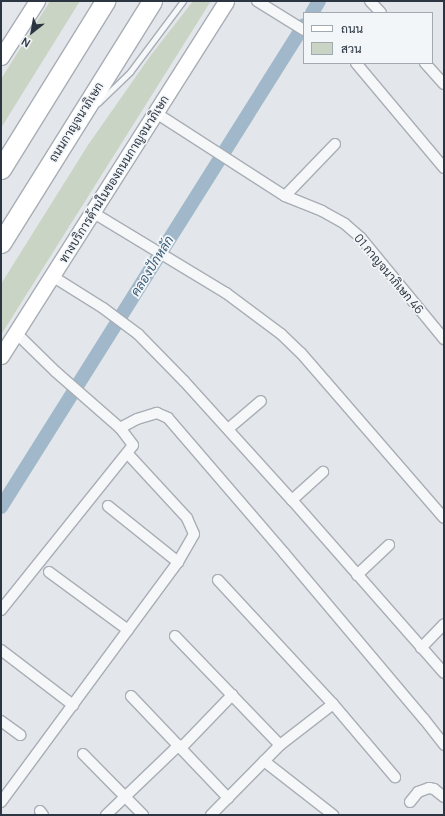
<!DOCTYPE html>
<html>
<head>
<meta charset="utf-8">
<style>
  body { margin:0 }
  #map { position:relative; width:445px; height:816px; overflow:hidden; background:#e3e7eb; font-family:Manrope,Sarabun,sans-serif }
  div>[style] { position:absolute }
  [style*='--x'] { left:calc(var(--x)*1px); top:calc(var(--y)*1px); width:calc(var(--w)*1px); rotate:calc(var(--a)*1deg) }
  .green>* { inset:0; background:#cad4c5 }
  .canal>* { height:14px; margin:-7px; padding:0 7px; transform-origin:7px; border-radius:7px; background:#a0b8c9 }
  .roads { filter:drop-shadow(1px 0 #a8aeb5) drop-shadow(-1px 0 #a8aeb5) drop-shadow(0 1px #a8aeb5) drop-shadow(0 -1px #a8aeb5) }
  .service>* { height:5px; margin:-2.5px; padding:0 2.5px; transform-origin:2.5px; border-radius:2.5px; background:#f6f7f9 }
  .minor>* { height:10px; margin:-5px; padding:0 5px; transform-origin:5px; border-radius:5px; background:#f6f7f9 }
  .secondary>* { height:15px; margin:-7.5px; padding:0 7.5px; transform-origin:7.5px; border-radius:7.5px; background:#fff }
  .motorway>* { height:19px; margin:-9.5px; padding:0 9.5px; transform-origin:9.5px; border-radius:9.5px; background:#fff }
  span { translate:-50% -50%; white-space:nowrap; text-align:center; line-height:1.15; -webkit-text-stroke:3.5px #f3f6f8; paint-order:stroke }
  .street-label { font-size:12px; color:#2c3643 }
  .water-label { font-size:13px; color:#375975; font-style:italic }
  .frame { position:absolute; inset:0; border:2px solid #2c3643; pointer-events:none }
  .legend { position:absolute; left:303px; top:12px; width:130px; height:52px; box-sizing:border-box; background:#f3f6f8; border:1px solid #a3a9b0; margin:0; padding:5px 7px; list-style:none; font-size:12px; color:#2c3643 }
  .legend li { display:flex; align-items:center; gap:8px; height:20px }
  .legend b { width:20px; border:1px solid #a3a9b0 }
  .north { position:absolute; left:12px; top:12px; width:40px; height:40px; -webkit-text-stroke:3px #f3f6f8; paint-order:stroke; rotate:211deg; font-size:11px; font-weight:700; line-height:16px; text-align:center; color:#2c3643 }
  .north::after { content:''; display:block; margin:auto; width:14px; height:18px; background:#2c3643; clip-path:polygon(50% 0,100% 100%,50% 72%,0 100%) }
</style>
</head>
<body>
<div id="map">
  <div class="green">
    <i style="clip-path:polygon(50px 1px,80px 1px,1px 128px,1px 79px)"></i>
    <i style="clip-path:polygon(193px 1px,211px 1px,1px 335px,1px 284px,88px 145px,151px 55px)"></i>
  </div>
  <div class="canal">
    <i style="--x:312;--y:13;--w:14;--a:-60"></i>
    <i style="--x:1;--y:507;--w:569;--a:-57.85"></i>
  </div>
  <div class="roads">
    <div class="service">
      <i style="--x:98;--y:103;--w:45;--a:-44.1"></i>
      <i style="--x:130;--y:72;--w:89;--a:-53.3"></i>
    </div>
    <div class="minor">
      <i style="--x:257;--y:1;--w:55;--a:31.7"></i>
      <i style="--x:370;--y:1;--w:16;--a:47"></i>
      <i style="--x:356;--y:63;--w:137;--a:50"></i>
      <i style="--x:425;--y:63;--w:28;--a:48"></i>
      <i style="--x:156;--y:113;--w:153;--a:32.8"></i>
      <i style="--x:285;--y:196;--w:72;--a:-46.1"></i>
      <i style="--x:285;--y:196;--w:40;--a:22"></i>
      <i style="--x:322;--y:211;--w:26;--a:29"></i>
      <i style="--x:345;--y:224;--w:21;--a:41"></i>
      <i style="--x:361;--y:238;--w:131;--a:50.6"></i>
      <i style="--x:92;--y:212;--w:157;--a:31.2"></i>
      <i style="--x:226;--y:293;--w:69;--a:36.7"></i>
      <i style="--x:281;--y:334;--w:28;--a:44"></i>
      <i style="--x:301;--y:353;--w:218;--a:49.1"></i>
      <i style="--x:52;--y:276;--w:60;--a:32.1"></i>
      <i style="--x:103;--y:308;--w:44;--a:36.6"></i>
      <i style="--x:138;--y:334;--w:66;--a:45.6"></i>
      <i style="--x:184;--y:381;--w:161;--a:47.8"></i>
      <i style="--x:292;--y:500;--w:230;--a:48.7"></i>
      <i style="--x:120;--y:428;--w:19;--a:-28"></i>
      <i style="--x:137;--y:419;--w:21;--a:-17"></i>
      <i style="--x:157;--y:413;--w:12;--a:24"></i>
      <i style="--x:168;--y:418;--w:178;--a:49.3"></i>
      <i style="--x:284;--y:553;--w:217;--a:49.9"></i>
      <i style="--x:424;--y:719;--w:33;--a:52"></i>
      <i style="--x:228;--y:429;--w:43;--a:-40.3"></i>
      <i style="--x:292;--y:500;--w:42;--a:-42.1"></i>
      <i style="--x:108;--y:506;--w:90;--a:38.7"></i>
      <i style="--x:49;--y:572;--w:98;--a:36.3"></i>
      <i style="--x:357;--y:575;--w:44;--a:-43.2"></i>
      <i style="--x:218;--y:580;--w:169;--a:47.2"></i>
      <i style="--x:1;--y:610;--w:211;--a:-51.3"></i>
      <i style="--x:133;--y:445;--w:21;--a:-127"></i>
      <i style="--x:120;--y:428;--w:85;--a:-138.8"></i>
      <i style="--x:56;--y:372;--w:56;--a:-135.7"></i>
      <i style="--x:175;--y:636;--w:151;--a:46.1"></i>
      <i style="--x:421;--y:648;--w:33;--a:-46"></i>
      <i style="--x:1;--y:650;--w:91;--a:37.4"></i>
      <i style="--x:131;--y:696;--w:141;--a:46.4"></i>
      <i style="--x:1;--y:721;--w:24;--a:36"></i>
      <i style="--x:181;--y:748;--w:74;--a:-46.1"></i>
      <i style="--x:83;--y:754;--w:86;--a:45.5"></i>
      <i style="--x:264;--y:761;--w:88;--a:38"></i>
      <i style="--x:1;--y:802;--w:298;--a:-53.6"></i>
      <i style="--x:178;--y:562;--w:32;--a:-60"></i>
      <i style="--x:194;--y:534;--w:17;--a:-114"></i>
      <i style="--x:187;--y:518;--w:87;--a:-132.7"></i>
      <i style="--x:410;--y:802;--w:13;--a:-51"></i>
      <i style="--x:418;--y:792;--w:12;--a:-20"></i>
      <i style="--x:429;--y:788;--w:5;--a:11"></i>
      <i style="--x:434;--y:789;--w:13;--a:39"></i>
      <i style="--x:40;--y:811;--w:5;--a:53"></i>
      <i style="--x:106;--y:815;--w:101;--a:-43.8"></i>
      <i style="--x:211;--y:815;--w:98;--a:-45.4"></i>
      <i style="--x:280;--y:745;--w:67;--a:-37.7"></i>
      <i style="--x:333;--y:704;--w:96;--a:49.7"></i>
    </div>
    <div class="secondary">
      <i style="--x:1;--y:57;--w:67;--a:-57.3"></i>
      <i style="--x:1;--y:356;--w:420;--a:-57.6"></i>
    </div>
    <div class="motorway">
      <i style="--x:1;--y:169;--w:198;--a:-58.2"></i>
      <i style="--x:1;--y:243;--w:285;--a:-58"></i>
    </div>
  </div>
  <div class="street-label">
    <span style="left:76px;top:122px;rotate:-58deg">ถนนกาญจนาภิเษก</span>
    <span style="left:114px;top:179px;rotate:-58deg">ทางบริการด้านในของถนนกาญจนาภิเษก</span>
    <span style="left:389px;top:274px;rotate:50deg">01 กาญจนาภิเษก 46</span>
  </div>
  <div class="water-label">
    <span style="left:152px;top:266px;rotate:-58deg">คลองปักหลัก</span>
  </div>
  <div class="frame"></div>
  <ul class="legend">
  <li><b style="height:5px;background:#fff"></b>ถนน</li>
  <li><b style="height:11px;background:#cad4c5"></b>สวน</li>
  </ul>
  <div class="north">N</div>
</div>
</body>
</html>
